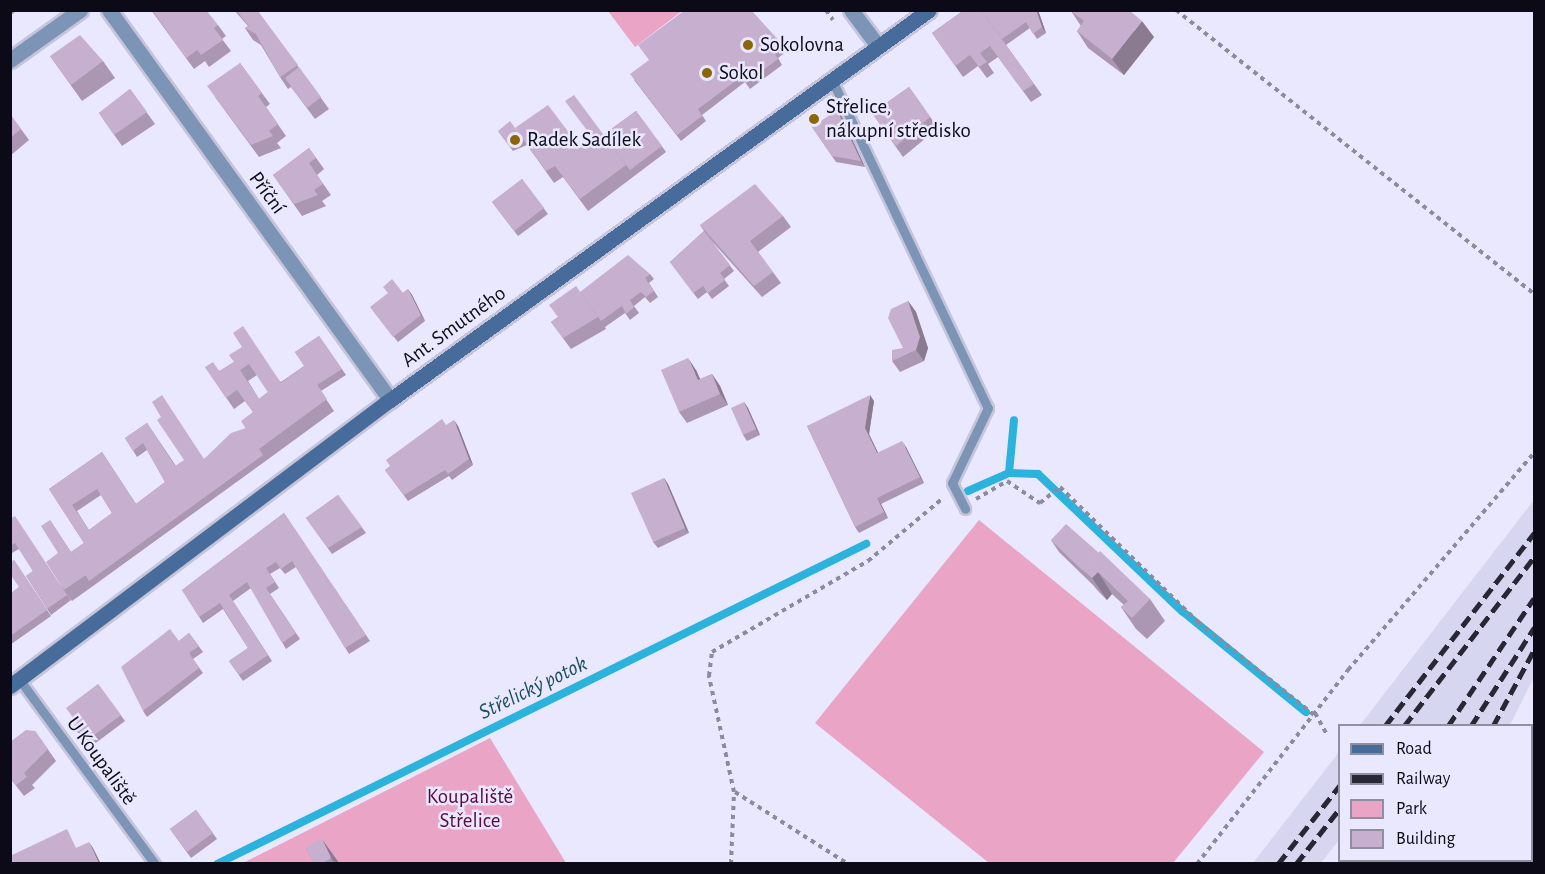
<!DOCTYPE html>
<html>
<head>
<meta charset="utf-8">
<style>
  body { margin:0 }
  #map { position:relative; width:1545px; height:874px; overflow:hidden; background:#e9e8ff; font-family:"Alegreya Sans",sans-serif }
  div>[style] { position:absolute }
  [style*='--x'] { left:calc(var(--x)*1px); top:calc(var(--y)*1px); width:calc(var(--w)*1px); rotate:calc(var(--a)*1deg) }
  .built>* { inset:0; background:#d7d6f0 }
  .green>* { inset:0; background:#e9a4c6 }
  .stream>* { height:8px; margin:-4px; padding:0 4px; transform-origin:4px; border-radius:4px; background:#2bb3dd }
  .path>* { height:4px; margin-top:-2px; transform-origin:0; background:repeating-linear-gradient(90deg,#8c8b9e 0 4.5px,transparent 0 9px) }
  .roads { filter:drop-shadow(2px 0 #c5c4da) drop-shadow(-2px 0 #c5c4da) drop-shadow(0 2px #c5c4da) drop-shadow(0 -2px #c5c4da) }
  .lane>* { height:9px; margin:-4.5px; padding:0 4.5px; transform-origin:4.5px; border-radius:4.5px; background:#7c95b6 }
  .street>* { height:15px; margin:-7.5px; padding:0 7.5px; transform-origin:7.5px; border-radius:7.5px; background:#7c95b6 }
  .secondary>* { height:15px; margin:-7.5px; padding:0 7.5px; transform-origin:7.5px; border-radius:7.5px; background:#476b9a }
  .rail>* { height:4.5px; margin-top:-2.25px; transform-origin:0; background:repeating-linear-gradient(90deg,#282735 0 12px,transparent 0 18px) }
  .wall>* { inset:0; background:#ab97b2 }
  .shaded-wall>* { inset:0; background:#8b7b91 }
  .building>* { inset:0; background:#c7b0cf }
  .dots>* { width:16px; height:16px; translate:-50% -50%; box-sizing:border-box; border:3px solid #e9e8ff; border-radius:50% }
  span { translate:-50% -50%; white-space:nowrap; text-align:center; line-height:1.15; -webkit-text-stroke:5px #e9e8ff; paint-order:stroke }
  .poi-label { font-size:21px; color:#0b0a16 }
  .left { translate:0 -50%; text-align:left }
  .street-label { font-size:21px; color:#0b0a16 }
  .park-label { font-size:21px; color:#5c093d }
  .water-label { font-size:22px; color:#194e60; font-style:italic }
  .frame { position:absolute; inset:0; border:12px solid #0b0a16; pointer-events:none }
  .legend { position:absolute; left:1338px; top:724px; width:195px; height:138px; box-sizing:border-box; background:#e9e8ff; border:2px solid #908fa2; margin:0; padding:8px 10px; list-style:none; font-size:18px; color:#0b0a16 }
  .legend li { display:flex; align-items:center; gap:12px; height:30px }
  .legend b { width:30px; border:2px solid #908fa2 }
</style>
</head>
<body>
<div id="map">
  <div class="built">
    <i style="clip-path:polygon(1534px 500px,1534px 677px,1510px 725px,1360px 725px)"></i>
    <i style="clip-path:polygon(1339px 752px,1339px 840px,1321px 863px,1253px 863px)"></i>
    <i style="clip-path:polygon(1345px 861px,1429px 860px,1429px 861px,1343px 863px)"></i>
  </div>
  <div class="green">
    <i style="clip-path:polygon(608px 11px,682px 11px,635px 47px)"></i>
    <i style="clip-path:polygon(979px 520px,1264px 752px,1173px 863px,989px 863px,815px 723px)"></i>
    <i style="clip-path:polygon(490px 738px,566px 863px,241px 864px)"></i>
  </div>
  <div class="stream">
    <i style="--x:1009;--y:473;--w:29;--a:2"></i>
    <i style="--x:1038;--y:474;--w:199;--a:43.6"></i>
    <i style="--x:1182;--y:611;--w:160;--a:39.2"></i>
    <i style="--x:968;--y:491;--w:45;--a:-23.7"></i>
    <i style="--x:1009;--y:473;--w:53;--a:-84.6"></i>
    <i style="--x:1485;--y:860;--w:6;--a:45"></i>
    <i style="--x:217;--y:864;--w:724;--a:-26.25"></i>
  </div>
  <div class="path">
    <i style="--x:826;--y:10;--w:12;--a:55"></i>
    <i style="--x:1176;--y:10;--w:457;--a:38.4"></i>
    <i style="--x:976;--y:499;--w:36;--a:-30"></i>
    <i style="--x:1007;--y:481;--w:40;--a:34"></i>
    <i style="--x:1040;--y:503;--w:26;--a:-39"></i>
    <i style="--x:1060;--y:487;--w:193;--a:44.4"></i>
    <i style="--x:1198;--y:622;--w:149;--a:38.7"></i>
    <i style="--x:1315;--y:713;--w:25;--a:61"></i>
    <i style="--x:735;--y:792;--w:134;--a:32.5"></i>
    <i style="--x:1477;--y:860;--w:5;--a:53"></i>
    <i style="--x:731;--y:864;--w:72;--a:-87.6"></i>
    <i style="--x:734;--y:792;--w:119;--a:-102.2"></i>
    <i style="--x:709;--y:676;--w:24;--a:-83"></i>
    <i style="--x:712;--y:652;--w:181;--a:-30.3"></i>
    <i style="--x:868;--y:561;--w:97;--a:-40"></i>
    <i style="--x:1197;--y:864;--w:246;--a:-52.1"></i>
    <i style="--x:1348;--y:670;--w:286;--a:-49.4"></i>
  </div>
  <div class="roads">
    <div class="lane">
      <i style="--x:832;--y:80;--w:363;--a:64.6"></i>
      <i style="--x:988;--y:408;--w:83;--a:115.6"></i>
      <i style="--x:952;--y:483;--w:29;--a:63"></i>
      <i style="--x:19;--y:679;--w:230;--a:53.7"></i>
    </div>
    <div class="street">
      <i style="--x:109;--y:10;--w:481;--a:54.2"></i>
      <i style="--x:851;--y:10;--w:45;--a:53.1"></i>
      <i style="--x:10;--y:60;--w:86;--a:-35.5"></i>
    </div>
    <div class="secondary">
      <i style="--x:10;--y:686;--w:476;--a:-37"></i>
      <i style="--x:390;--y:400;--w:665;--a:-35.89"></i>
    </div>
  </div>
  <div class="rail">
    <i style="--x:1385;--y:726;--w:244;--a:-52.3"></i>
    <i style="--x:1404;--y:726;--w:213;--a:-52.4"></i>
    <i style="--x:1448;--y:726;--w:154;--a:-56.1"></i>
    <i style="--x:1471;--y:726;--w:117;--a:-57.3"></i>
    <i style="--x:1493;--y:726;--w:86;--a:-61.7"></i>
    <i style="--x:1278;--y:864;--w:100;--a:-51.9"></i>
    <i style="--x:1296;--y:864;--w:71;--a:-51.8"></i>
    <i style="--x:1363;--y:864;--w:4;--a:-76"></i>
    <i style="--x:1384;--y:864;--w:4;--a:-63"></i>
    <i style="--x:1406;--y:864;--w:4;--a:-63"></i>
  </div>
  <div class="wall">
    <i style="clip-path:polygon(10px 10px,18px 10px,10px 16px)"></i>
    <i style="clip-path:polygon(151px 10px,218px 25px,226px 36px,222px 39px,231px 51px,209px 67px,205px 61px,194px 69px)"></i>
    <i style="clip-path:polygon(234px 10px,257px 10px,329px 109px,315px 119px,291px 87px,288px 89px,280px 77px,261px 45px,253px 40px,245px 28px,248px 26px)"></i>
    <i style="clip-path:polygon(964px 10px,1038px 10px,1046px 33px,1037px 39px,1030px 28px,1006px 45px,1042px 95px,1031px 102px,998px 57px,988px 64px,994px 73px,987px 78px,978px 66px,963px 77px,932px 33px)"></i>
    <i style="clip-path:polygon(1071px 11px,1154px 37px,1124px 75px,1088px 48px,1077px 31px,1081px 26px)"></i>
    <i style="clip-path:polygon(783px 45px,787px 51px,778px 58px,782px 65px,750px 89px,745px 82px,702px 115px,706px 121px,681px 141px,634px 80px)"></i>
    <i style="clip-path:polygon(50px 56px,103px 61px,115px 78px,82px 101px)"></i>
    <i style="clip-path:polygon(240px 63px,270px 104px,266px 107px,286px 136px,277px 143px,281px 148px,259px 157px,215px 97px)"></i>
    <i style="clip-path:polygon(909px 87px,938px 128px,903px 157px,872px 113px)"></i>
    <i style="clip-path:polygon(130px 89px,155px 124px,122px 146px,99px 113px)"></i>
    <i style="clip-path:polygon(636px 111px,666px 152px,588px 211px,563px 177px,554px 183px,527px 145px,513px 151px,498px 131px,579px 146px,603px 135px)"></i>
    <i style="clip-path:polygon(10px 114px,29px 140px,10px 156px)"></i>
    <i style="clip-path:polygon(841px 115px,865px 167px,836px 162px,812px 127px)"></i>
    <i style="clip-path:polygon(309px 148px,324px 169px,317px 175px,331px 195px,322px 201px,326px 206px,302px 216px,273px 175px)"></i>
    <i style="clip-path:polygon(522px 179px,548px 214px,518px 236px,492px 202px)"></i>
    <i style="clip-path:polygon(783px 216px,791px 227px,758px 252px,781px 283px,762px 297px,710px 239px,734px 271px,724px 279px,729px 286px,712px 299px,707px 292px,698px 299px,670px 262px,704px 231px,700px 225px)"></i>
    <i style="clip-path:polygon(650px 274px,654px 279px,649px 283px,658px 297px,650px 303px,645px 297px,634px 306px,639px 313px,630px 320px,625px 313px,605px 327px,606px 329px,571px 349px,551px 322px,558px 317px,580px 292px)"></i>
    <i style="clip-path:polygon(408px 289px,412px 295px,425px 321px,398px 342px,374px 312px,403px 293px)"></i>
    <i style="clip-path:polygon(908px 301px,916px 312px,928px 348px,924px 361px,900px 372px,892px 361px,903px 348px)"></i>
    <i style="clip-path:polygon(319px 336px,346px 375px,321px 391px,295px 352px)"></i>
    <i style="clip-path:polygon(evenodd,242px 347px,281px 382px,304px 366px,334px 411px,267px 460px,93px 586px,72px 601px,64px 590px,71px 600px,51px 615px,26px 576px,33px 571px,19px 549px,12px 553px,10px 551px,10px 519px,62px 587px,58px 553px,50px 520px,71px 552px,84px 543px,49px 489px,102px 452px,136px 504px,165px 482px,147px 450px,137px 457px,125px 438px,147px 423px,176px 466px,204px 459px,246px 428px,253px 412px,245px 401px,234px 409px,205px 367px,220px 371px,234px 362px,242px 347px,257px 375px,268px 392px,259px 399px,248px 381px,257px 375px,242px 347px,101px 495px,112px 513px,89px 530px,77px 511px,101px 495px)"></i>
    <i style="clip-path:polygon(696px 370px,700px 379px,712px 374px,720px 386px,728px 405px,687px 423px,679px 412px)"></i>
    <i style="clip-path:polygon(874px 401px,869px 434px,878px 453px,906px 447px,924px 483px,881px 504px,888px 518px,859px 533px,855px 527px,807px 426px)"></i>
    <i style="clip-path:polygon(744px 402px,748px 408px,760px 435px,747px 441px,743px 435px)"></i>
    <i style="clip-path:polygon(446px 425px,458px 426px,473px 465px,452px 480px,449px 476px,408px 501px,385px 470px)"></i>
    <i style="clip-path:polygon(664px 478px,668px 484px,689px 533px,658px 548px,653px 542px)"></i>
    <i style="clip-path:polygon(338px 495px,366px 533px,332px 554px,306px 518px)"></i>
    <i style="clip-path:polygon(284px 513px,370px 641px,349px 654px,296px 567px,285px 574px,280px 568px,270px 574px,279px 588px,270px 594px,300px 639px,286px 649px,251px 588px,233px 601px,272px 661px,243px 681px,229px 661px,248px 648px,223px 609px,203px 623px,182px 590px)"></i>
    <i style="clip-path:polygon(1051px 540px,1150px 599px,1165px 621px,1147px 639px,1136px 629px,1121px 607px,1124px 605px,1112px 594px,1107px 600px,1098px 591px,1093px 585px,1059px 552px)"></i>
    <i style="clip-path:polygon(14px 560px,51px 616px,10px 645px,10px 594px,19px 587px)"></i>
    <i style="clip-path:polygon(189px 633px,203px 652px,193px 659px,203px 673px,147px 717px,143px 711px,179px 641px)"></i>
    <i style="clip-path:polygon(98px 684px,125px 721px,93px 745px,77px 732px,73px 727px,77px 723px)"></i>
    <i style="clip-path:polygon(35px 731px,56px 761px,32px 785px,35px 788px,24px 796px,10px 778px)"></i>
    <i style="clip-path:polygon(196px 810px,217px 839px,191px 858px,170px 829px)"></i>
    <i style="clip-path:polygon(306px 847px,337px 860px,339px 864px,314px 864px)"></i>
  </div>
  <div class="shaded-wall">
    <i style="clip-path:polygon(1036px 10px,1038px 10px,1046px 33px,1042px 27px)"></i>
    <i style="clip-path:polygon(1142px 21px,1154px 37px,1124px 75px,1112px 59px)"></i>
    <i style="clip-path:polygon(837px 110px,841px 115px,865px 167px,861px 161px)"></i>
    <i style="clip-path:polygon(408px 289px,412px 295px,425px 321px,421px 315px)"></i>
    <i style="clip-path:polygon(908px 301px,916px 312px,928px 348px,924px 361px,916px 350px)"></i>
    <i style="clip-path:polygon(688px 358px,696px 370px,706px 392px,698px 380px)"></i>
    <i style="clip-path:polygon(712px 374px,720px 386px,728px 405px,720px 394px)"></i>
    <i style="clip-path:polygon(870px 395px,874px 401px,869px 434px,881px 459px,877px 453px,865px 428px)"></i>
    <i style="clip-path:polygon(744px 402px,748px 408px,760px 435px,756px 429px)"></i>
    <i style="clip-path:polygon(454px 420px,458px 426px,473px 465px,469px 459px)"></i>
    <i style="clip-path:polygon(902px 441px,906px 447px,924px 483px,920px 477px)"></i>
    <i style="clip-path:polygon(664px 478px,668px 484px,689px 533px,685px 528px)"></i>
    <i style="clip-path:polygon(877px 498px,881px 504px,888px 518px,884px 512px)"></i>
    <i style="clip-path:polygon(1098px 572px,1112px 594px,1107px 600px,1092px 578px)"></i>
    <i style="clip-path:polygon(322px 839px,337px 860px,339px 864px,335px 864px,331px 858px)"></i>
    <i style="clip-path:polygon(89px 842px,93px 848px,101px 864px,99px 864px)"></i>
  </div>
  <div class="building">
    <i style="clip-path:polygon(152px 10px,206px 10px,218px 25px,214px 28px,223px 40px,201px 55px,197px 50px,186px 58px)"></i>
    <i style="clip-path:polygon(236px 10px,257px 10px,298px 65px,280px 77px,256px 34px,245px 28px,249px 26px)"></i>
    <i style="clip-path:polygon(685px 10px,751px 10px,783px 45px,774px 52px,778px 59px,746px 83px,741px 77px,698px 109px,702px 116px,677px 135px,630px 74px,649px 60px,638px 45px)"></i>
    <i style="clip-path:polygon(964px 10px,981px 10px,1034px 84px,1023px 91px,990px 46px,980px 53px,987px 62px,979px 67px,970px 55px,955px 66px,932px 33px)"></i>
    <i style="clip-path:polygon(981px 10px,1036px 10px,1042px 27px,1033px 34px,1026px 22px,1002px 39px)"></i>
    <i style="clip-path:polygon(1071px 10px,1129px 10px,1142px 21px,1112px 59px,1077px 31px,1084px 21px,1071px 11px)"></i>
    <i style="clip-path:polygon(80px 35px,103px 61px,71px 85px,50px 56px)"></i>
    <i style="clip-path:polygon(240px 63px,262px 93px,258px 96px,278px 124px,269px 131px,273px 136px,251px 145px,207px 86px)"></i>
    <i style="clip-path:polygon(299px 67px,321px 97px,307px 108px,285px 78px)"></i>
    <i style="clip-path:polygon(909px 87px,930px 117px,896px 146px,872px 113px)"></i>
    <i style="clip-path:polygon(130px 89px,147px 112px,114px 135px,99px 113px)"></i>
    <i style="clip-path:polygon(574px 95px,626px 165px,580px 199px,555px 166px,546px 171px,515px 128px,548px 105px,579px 146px,592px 137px,565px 101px)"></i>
    <i style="clip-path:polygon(837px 110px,861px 161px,832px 156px,812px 127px)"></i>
    <i style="clip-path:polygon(636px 111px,662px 146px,630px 170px,603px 135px)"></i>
    <i style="clip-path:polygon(10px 114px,21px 129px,10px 138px)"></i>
    <i style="clip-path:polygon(510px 121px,523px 139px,509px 146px,498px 131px)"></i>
    <i style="clip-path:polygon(309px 148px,316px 158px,309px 163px,323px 184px,314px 190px,318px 195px,294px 204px,273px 175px)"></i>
    <i style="clip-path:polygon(522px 179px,544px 208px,514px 231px,492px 202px)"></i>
    <i style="clip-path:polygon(755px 184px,783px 216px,750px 241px,773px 272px,754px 286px,700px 225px)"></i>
    <i style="clip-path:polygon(704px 231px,730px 265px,720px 273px,725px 280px,708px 293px,703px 286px,693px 293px,670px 262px)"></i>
    <i style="clip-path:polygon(628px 255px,650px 274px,645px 278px,654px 291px,646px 297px,641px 292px,630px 300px,634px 307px,626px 314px,622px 306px,601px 321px,580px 292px)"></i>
    <i style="clip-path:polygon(392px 279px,403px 293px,408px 289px,421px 315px,393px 337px,370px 307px,388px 293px,383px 287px)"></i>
    <i style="clip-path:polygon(576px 286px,598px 317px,563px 338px,551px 322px,558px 317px,549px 305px)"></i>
    <i style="clip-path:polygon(908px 301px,920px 337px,916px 350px,892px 361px,892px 350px,903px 348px,888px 318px,891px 309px)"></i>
    <i style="clip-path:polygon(evenodd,243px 326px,281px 383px,304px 366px,327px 399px,259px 449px,241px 421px,253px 412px,237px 390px,226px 398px,205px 367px,213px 362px,219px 371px,234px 362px,229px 355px,242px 347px,233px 333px,243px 326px,249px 364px,268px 392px,259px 399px,240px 370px,249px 364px)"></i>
    <i style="clip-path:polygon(319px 336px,342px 369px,317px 385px,295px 352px)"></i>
    <i style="clip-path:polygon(688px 358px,698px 380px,712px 374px,720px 394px,679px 412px,661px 370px)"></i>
    <i style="clip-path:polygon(evenodd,162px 395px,204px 459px,231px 433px,246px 428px,263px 455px,89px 581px,71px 552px,84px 543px,49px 489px,102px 452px,136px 504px,165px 482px,143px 443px,133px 451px,125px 438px,147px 423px,175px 466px,184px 460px,157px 420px,161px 417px,152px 402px,162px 395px,97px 489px,112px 513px,89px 530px,72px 505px,97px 489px)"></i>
    <i style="clip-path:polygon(870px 395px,865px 428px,877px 453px,902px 441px,920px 477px,877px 498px,884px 512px,855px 527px,807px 426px)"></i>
    <i style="clip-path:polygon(744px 402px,756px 429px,743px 435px,731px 408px)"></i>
    <i style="clip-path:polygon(442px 419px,446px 425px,454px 420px,469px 459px,448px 474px,445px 470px,404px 495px,385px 470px,390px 466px,386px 460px)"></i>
    <i style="clip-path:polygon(664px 478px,685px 528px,653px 542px,631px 493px)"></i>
    <i style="clip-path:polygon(338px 495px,362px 527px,328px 548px,306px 518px)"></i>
    <i style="clip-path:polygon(284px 513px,366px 635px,345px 648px,292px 561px,281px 569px,276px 562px,266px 568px,275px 582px,266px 588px,296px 633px,282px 643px,247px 582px,229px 595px,268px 655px,239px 675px,229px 661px,248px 648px,220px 603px,199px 617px,182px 590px)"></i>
    <i style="clip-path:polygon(15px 516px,67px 595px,47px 609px,26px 576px,33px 571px,15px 543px,10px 546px,10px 519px)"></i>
    <i style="clip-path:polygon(50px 520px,86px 575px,64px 590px,46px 562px,58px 553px,41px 526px)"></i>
    <i style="clip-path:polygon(1066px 524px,1099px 553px,1083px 570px,1085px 573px,1051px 540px)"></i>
    <i style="clip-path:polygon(1100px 551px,1150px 599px,1132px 618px,1121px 607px,1128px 601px,1098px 572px,1092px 578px,1083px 570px)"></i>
    <i style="clip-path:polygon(14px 560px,47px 610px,10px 636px,10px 594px,19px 587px,10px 574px,10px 562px)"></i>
    <i style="clip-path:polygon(170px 629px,179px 641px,189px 633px,199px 646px,189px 653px,199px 668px,143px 711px,121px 667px)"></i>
    <i style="clip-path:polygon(98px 684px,121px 715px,89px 739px,73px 727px,77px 723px,66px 708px)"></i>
    <i style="clip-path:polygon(26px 730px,35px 731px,48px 749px,24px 773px,27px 777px,16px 785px,10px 778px,10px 742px)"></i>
    <i style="clip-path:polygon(196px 810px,213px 833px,187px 852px,170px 829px)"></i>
    <i style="clip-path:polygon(67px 829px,76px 848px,89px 842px,99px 864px,14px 864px,10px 858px,10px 856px)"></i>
    <i style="clip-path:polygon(322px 839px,331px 858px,321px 864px,314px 864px,306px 847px)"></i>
  </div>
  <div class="dots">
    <i style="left:748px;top:45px;background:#8c6506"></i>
    <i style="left:707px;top:73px;background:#8c6506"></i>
    <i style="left:814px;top:119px;background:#8c6506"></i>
    <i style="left:515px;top:140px;background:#8c6506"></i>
  </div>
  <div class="poi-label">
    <span class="left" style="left:760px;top:45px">Sokolovna</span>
    <span class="left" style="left:719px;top:73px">Sokol</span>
    <span class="left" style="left:826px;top:119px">Střelice,<br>nákupní středisko</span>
    <span class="left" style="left:527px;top:140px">Radek Sadílek</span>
  </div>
  <div class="street-label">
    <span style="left:267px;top:193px;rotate:54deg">Příční</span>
    <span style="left:454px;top:327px;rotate:-36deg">Ant. Smutného</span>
    <span style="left:101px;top:761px;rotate:54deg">U Koupaliště</span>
  </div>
  <div class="park-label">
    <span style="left:470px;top:809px">Koupaliště<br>Střelice</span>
  </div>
  <div class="water-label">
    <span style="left:533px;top:688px;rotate:-26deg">Střelický potok</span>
  </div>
  <div class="frame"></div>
  <ul class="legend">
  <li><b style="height:8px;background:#476b9a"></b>Road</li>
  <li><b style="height:8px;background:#282735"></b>Railway</li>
  <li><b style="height:16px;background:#e9a4c6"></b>Park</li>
  <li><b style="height:16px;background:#c7b0cf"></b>Building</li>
  </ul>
</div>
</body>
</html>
